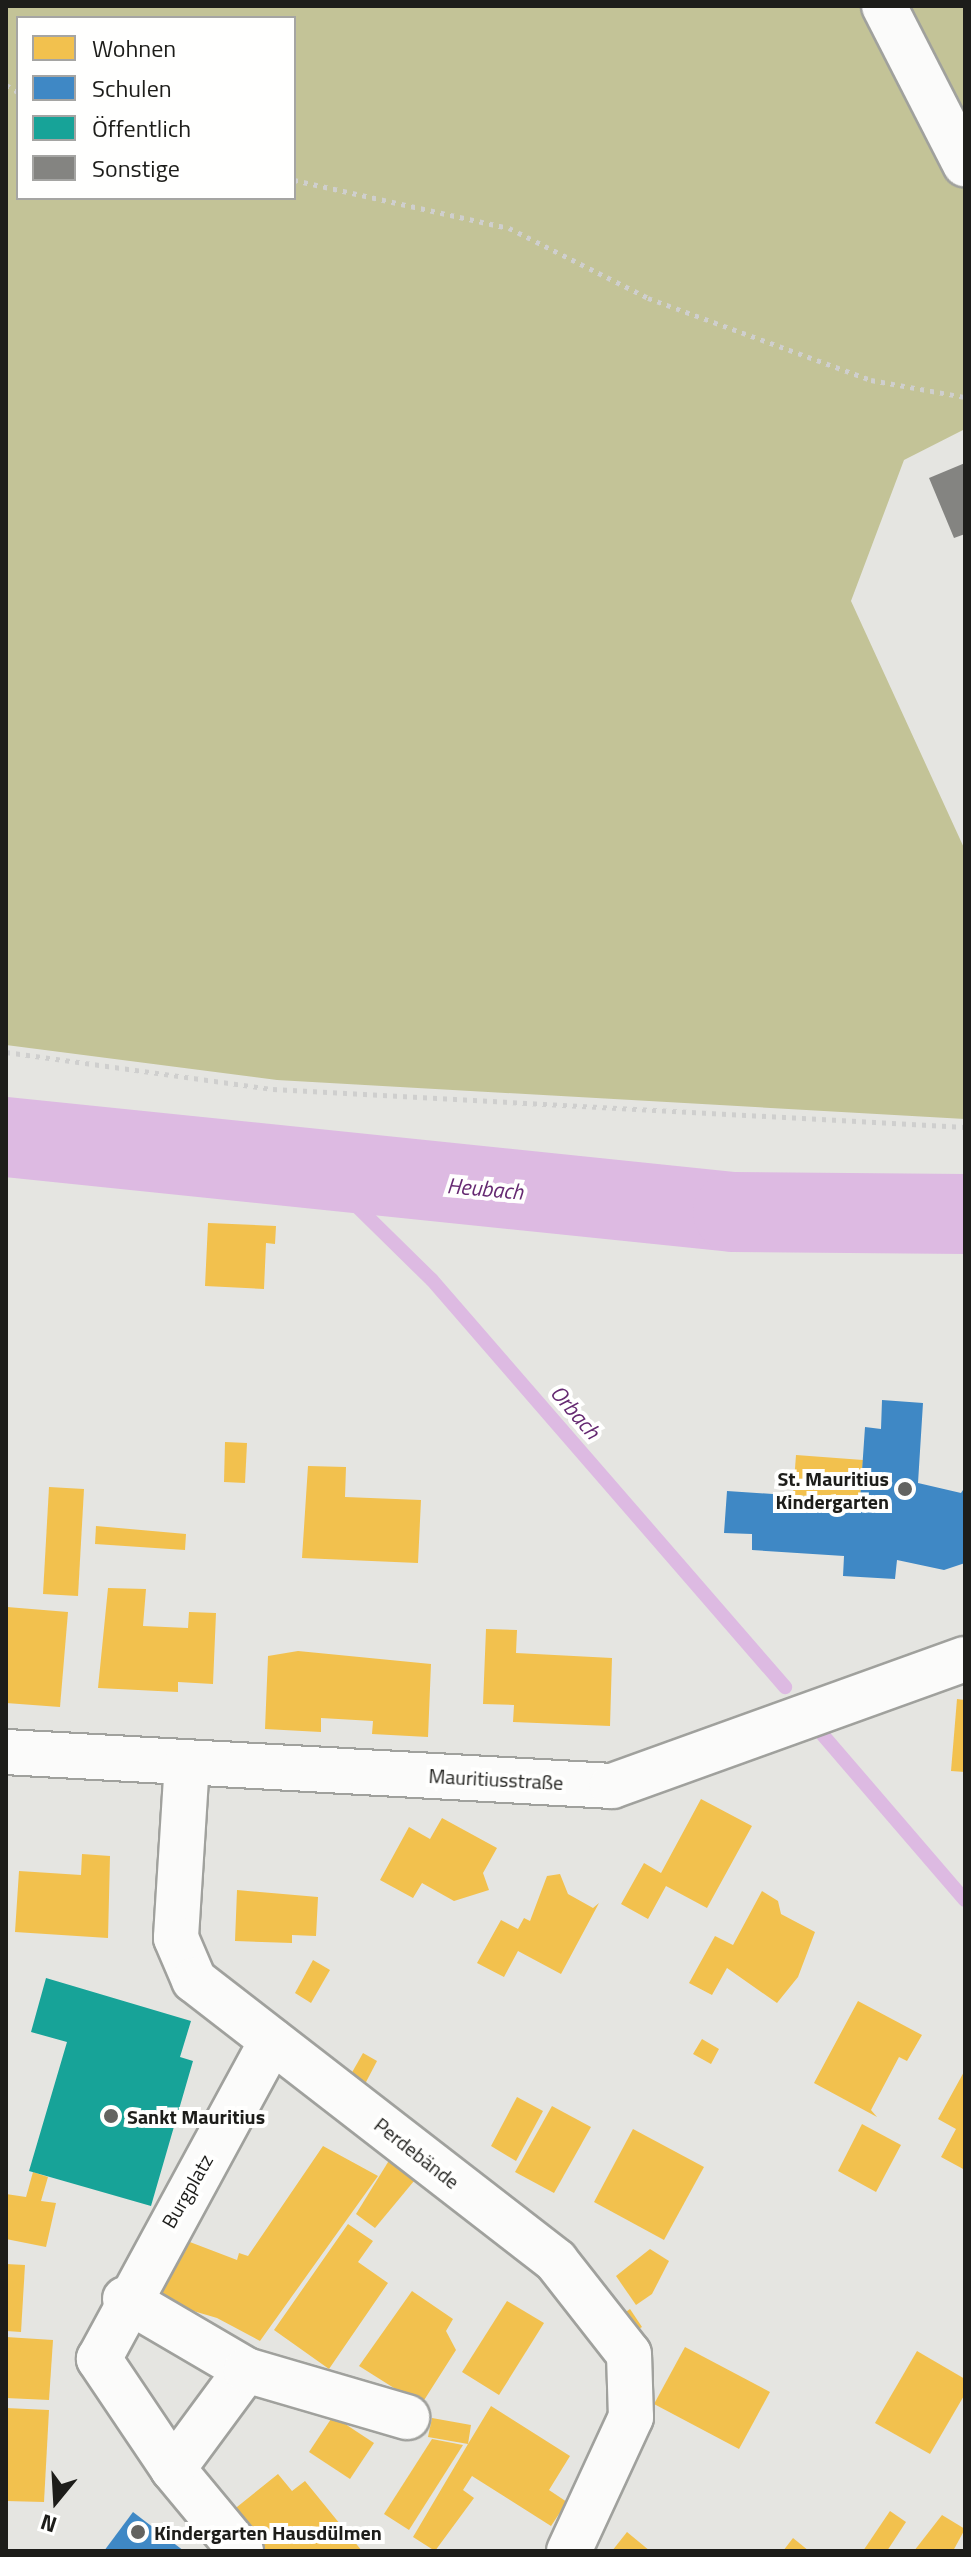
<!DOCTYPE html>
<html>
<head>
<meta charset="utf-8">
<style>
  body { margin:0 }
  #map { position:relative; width:971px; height:2557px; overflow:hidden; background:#e5e5e1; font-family:"Titillium Web",sans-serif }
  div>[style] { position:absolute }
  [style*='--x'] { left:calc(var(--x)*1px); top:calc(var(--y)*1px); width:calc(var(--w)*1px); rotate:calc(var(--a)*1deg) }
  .forest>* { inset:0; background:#c3c397 }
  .homes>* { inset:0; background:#f2c14e }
  .schools>* { inset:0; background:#3f88c5 }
  .public>* { inset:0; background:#17a398 }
  .stream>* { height:14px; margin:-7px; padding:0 7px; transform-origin:7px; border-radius:7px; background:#ddbae2 }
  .river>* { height:80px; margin:-40px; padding:0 40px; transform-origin:40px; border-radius:40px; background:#ddbae2 }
  .building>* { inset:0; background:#848481 }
  .path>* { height:5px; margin-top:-2.5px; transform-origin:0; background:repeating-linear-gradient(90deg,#cfcfce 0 4px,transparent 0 10px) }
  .roads { filter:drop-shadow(2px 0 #a0a19d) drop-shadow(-2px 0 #a0a19d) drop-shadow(0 2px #a0a19d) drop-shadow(0 -2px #a0a19d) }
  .minor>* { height:44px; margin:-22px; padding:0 22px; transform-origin:22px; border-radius:22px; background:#fbfbfa }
  .dots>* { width:22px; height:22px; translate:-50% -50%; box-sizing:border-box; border:4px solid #fffffe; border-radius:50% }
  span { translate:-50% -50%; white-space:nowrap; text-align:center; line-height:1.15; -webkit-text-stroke:8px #fffffe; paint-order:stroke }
  .poi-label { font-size:20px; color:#1d1d1a; font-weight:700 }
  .right { translate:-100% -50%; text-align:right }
  .left { translate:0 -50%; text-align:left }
  .street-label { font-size:20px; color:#1d1d1a }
  .water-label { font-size:22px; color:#652971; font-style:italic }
  .frame { position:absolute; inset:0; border:8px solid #1d1d1a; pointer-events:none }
  .legend { position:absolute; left:16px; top:16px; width:280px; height:184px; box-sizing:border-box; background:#fffffe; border:2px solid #a5a5a3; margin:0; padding:10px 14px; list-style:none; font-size:24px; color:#1d1d1a }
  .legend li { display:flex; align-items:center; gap:16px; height:40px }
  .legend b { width:40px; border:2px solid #a5a5a3 }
  .north { position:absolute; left:16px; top:2461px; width:80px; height:80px; -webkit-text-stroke:6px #fffffe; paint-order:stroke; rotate:198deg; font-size:22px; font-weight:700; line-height:32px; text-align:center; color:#1d1d1a }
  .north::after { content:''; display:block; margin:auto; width:28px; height:36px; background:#1d1d1a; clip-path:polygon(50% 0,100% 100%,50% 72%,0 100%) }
</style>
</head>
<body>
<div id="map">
  <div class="forest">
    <i style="clip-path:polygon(evenodd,6px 6px,965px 6px,965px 429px,904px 460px,851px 601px,965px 850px,965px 1119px,277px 1080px,6px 1045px,6px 6px,18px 18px,294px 18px,294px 198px,18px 198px,18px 18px)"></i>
  </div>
  <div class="homes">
    <i style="clip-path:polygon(208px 1223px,276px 1226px,275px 1244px,266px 1243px,264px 1289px,205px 1286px)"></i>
    <i style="clip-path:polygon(225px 1442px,247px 1443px,245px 1483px,224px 1482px)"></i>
    <i style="clip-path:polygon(796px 1455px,863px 1460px,860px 1500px,793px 1495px)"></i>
    <i style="clip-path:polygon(308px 1466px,346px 1467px,345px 1497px,421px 1500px,418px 1563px,302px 1558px)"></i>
    <i style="clip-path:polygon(49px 1487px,84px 1489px,78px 1596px,43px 1594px)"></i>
    <i style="clip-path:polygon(96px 1526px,186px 1534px,185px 1550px,95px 1544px)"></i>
    <i style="clip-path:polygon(108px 1588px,146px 1589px,143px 1626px,188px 1628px,189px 1612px,216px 1613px,213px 1684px,178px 1682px,178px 1692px,98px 1688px)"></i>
    <i style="clip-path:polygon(7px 1607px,68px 1612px,60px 1707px,6px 1703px)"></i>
    <i style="clip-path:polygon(486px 1629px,517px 1630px,516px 1653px,612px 1658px,610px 1726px,513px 1722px,514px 1705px,483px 1704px)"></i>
    <i style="clip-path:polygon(298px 1651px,431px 1664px,428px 1737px,372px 1734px,373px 1721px,321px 1718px,321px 1732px,265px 1729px,268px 1656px)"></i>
    <i style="clip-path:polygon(957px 1699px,965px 1700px,965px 1772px,951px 1771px)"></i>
    <i style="clip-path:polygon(701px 1799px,752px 1826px,707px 1908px,666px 1886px,648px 1919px,621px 1904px,644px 1863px,661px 1873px)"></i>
    <i style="clip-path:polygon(442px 1818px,497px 1848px,483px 1873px,489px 1890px,454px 1901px,422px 1883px,413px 1898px,380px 1880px,409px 1827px,430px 1839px)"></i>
    <i style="clip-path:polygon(82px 1854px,110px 1856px,108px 1938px,15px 1932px,19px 1871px,81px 1875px)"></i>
    <i style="clip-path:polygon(560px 1874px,568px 1894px,593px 1908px,599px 1903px,561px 1974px,518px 1951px,504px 1977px,477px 1963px,501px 1920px,518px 1929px,524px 1918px,530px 1921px,547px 1876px)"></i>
    <i style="clip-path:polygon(237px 1890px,318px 1897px,316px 1936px,292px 1935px,292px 1943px,235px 1941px)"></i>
    <i style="clip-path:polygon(762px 1891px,778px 1901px,781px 1914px,815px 1932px,798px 1977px,777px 2003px,727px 1968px,712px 1995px,689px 1983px,715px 1936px,733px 1945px)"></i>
    <i style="clip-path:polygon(313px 1960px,330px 1970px,311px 2003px,295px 1993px)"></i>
    <i style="clip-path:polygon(858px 2001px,922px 2035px,907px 2061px,899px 2057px,871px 2110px,877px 2117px,814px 2083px)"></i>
    <i style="clip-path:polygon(702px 2039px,719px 2049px,711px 2064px,693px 2054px)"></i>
    <i style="clip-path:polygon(363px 2053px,377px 2061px,365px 2084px,350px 2076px)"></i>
    <i style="clip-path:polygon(965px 2070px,965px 2170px,941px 2157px,956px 2129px,938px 2119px)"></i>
    <i style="clip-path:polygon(517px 2097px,543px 2111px,516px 2161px,491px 2146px)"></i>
    <i style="clip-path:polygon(552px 2106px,591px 2127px,554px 2193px,515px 2172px)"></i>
    <i style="clip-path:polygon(862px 2124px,901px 2145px,876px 2192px,838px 2171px)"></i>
    <i style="clip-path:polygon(633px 2129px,704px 2167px,664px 2240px,594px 2202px)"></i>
    <i style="clip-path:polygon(323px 2146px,378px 2176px,260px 2341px,217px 2318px,156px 2300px,182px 2239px,237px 2260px,239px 2253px,248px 2256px)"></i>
    <i style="clip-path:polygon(393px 2154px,419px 2175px,375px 2228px,356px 2214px)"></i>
    <i style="clip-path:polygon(33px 2172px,48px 2177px,41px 2201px,56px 2203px,46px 2247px,6px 2239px,6px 2194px,26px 2197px)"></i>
    <i style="clip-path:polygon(348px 2224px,373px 2241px,358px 2262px,388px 2283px,329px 2369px,274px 2330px)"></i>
    <i style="clip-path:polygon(650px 2249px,669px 2261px,652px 2294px,636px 2305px,616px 2276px)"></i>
    <i style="clip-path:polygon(6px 2264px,25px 2265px,21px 2332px,6px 2331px)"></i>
    <i style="clip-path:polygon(412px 2291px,453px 2319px,446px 2331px,456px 2350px,421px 2405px,359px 2366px)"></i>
    <i style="clip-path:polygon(507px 2301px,544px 2323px,499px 2395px,462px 2372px)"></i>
    <i style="clip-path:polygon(630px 2309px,642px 2327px,632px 2333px,620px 2316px)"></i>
    <i style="clip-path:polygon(6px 2337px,53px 2340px,49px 2400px,6px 2398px)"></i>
    <i style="clip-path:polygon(685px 2347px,770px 2392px,739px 2449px,654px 2404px)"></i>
    <i style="clip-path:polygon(917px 2351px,965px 2379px,965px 2394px,930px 2454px,875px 2423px)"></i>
    <i style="clip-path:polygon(491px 2406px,570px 2456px,549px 2490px,567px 2502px,551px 2526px,472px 2476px,463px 2490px,474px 2498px,435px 2551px,413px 2537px,468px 2444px,428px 2437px,432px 2418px,471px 2425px,468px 2444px)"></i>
    <i style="clip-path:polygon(6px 2408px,49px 2410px,44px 2502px,6px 2501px)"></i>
    <i style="clip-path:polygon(333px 2416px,374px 2443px,350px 2479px,309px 2452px)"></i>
    <i style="clip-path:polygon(432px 2439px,463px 2445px,409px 2530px,384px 2514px)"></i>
    <i style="clip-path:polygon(278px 2474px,292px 2491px,305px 2481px,362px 2551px,264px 2551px,232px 2511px)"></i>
    <i style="clip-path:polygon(890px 2511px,906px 2522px,887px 2551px,863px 2551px)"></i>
    <i style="clip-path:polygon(942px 2515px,965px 2529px,953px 2551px,914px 2551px)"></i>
    <i style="clip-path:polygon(627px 2532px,650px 2551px,612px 2551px)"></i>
    <i style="clip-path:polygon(793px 2538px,809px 2551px,783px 2551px)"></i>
  </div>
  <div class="schools">
    <i style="clip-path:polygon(882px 1400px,923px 1403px,918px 1483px,961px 1493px,965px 1487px,965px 1563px,944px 1570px,897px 1560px,895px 1579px,843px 1576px,844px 1556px,752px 1550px,752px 1534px,724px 1533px,727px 1491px,860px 1500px,865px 1427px,881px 1429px)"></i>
    <i style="clip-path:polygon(133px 2512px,184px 2551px,104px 2551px)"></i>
  </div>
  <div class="public">
    <i style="clip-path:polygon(46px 1978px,191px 2021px,180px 2057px,193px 2061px,151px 2206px,29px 2171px,67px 2042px,31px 2032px)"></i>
  </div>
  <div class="stream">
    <i style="--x:324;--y:1174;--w:151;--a:44.5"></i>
    <i style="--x:432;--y:1280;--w:539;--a:49.06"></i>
    <i style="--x:822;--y:1734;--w:219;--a:49.3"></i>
  </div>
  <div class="river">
    <i style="--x:6;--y:1137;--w:731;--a:5.89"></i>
    <i style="--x:733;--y:1212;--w:232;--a:0.5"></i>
  </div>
  <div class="building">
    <i style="clip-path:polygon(965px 463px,965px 534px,954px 538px,929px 478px)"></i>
  </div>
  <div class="path">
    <i style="--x:6;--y:85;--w:14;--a:30"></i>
    <i style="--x:294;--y:180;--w:220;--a:12.6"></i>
    <i style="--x:509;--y:228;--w:156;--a:26.7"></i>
    <i style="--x:648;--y:298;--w:238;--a:20.2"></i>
    <i style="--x:871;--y:380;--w:96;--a:10.3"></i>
    <i style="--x:6;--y:1052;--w:270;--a:7.9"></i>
    <i style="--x:273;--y:1089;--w:693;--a:3.14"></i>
  </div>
  <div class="roads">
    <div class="minor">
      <i style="--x:884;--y:6;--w:178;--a:62.9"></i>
      <i style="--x:6;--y:1752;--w:607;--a:3.21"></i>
      <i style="--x:612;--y:1786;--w:375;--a:-19.8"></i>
      <i style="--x:187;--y:1762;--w:176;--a:93.6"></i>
      <i style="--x:176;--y:1938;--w:46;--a:66.8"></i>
      <i style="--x:194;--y:1980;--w:458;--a:37.8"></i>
      <i style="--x:556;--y:2261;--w:118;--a:51.9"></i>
      <i style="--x:629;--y:2354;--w:63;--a:88.2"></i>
      <i style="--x:631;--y:2417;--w:148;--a:114.8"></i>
      <i style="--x:125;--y:2299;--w:140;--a:30.4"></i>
      <i style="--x:246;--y:2370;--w:123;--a:126.4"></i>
      <i style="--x:246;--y:2370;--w:168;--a:16.3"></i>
      <i style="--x:241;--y:2551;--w:107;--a:-129.7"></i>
      <i style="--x:173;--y:2469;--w:133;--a:-123.9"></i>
      <i style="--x:99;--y:2359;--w:362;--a:-61.5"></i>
    </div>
  </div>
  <div class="dots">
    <i style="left:905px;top:1489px;background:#636360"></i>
    <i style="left:111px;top:2116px;background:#636360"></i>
    <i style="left:138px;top:2532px;background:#636360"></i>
  </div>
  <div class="poi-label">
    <span class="right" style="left:889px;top:1490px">St. Mauritius<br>Kindergarten</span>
    <span class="left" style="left:127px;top:2116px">Sankt Mauritius</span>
    <span class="left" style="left:154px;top:2532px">Kindergarten Hausdülmen</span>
  </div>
  <div class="street-label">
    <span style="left:496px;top:1779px;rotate:3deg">Mauritiusstraße</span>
    <span style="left:417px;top:2153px;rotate:38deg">Perdebände</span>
    <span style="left:187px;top:2191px;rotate:-60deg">Burgplatz</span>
  </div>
  <div class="water-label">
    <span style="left:485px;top:1189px;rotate:5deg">Heubach</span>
    <span style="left:575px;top:1412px;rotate:49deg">Orbach</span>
  </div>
  <div class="frame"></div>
  <ul class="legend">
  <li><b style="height:22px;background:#f2c14e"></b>Wohnen</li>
  <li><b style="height:22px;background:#3f88c5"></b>Schulen</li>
  <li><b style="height:22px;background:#17a398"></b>Öffentlich</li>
  <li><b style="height:22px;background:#848481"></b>Sonstige</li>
  </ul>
  <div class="north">N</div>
</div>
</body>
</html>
